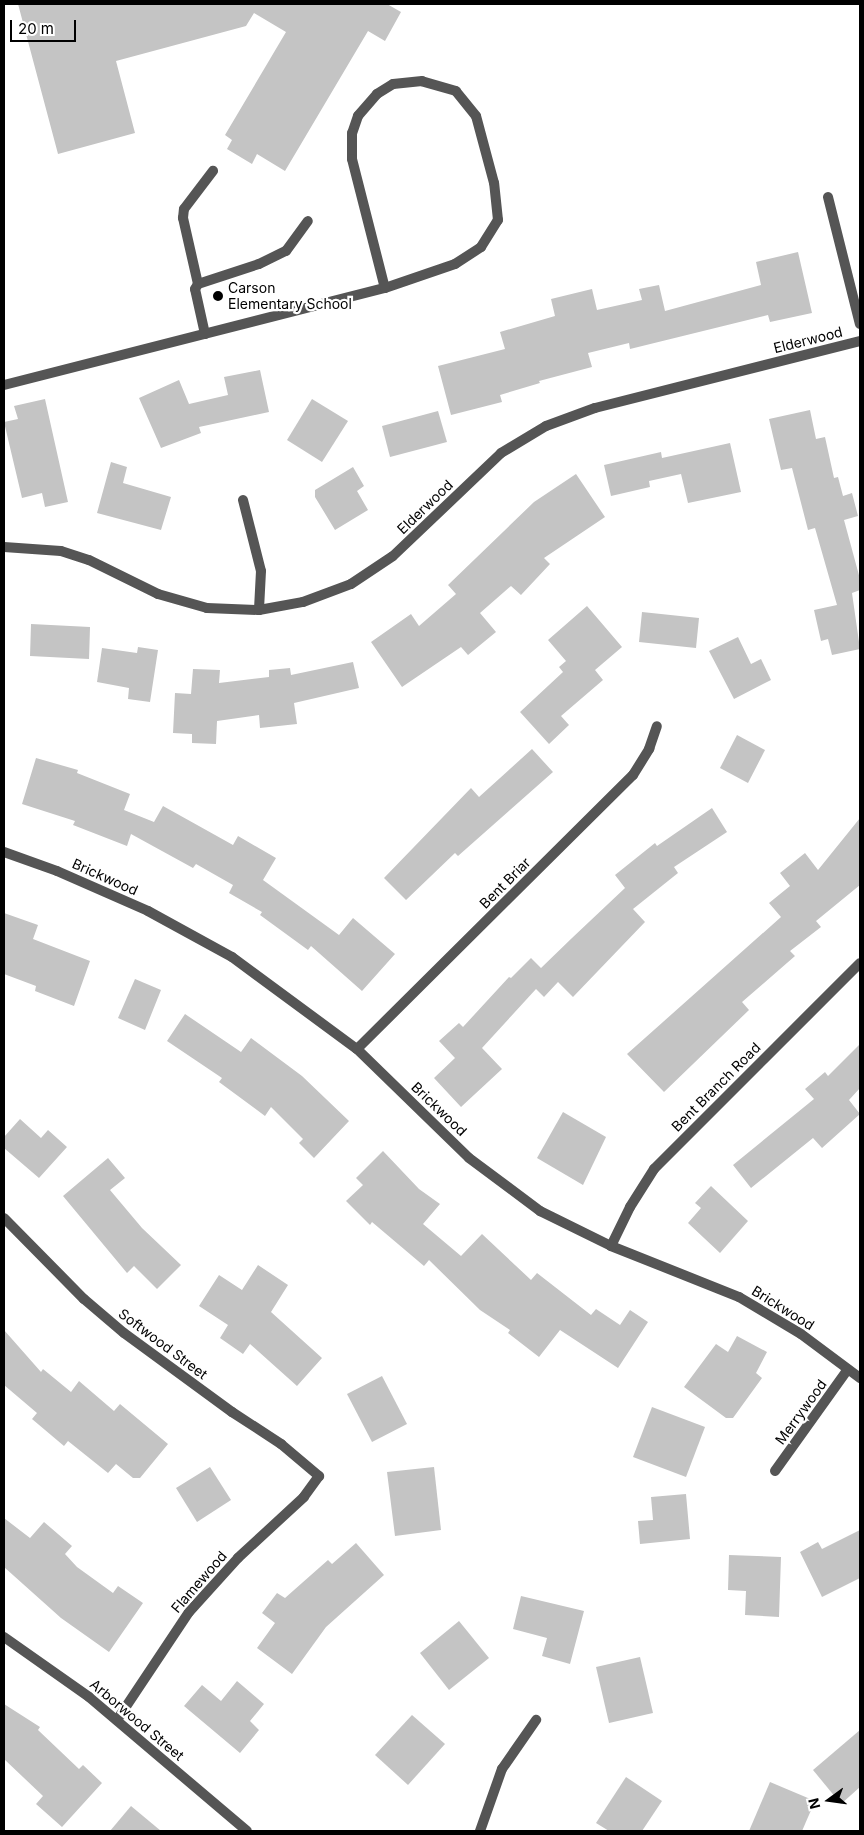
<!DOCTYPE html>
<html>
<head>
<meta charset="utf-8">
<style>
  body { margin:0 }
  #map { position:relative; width:864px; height:1835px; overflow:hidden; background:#fff; font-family:Inter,sans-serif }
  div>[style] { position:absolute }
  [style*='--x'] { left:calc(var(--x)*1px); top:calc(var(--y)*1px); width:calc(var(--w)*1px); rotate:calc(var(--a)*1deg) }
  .building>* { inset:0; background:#c4c4c4 }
  .lane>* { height:10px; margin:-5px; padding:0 5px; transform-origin:5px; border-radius:5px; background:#555 }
  .street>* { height:10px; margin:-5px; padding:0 5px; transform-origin:5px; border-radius:5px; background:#555 }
  .dots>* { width:14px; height:14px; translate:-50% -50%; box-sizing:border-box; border:2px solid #fff; border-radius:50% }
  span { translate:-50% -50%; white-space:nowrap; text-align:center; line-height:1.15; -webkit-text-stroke:4.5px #fff; paint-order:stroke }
  .poi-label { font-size:14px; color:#000 }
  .left { translate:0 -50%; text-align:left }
  .street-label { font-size:14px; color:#000 }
  .frame { position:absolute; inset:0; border:5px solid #000; pointer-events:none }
  .north { position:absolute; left:804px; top:1775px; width:50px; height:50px; -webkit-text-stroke:4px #fff; paint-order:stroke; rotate:256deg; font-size:14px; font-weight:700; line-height:20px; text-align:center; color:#000 }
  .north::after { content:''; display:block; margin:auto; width:18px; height:22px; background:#000; clip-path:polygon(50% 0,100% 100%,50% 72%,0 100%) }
  .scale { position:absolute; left:10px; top:20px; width:66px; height:22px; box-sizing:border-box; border:2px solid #000; border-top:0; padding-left:6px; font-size:15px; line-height:18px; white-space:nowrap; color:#000; -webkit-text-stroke:4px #fff; paint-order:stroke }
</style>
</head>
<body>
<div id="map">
  <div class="building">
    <i style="clip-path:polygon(18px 4px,387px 4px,401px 12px,385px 41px,368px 31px,285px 171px,257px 154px,252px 164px,227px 149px,232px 140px,225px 135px,286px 32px,254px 13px,246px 26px,116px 61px,135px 133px,58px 154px)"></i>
    <i style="clip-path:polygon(798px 252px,812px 313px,770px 322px,768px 315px,630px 349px,629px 343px,588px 353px,592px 367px,539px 381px,540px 383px,500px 395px,502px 402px,451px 415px,438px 366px,505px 349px,500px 332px,555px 316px,551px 299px,592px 289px,597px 310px,642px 300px,639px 289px,659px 285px,665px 311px,761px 285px,756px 262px)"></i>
    <i style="clip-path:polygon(260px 370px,269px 412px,199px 427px,201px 433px,161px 448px,139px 398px,179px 380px,189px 404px,228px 395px,224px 377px)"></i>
    <i style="clip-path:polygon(45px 399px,68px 502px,45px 507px,42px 493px,22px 498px,4px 422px,18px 419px,14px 406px)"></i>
    <i style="clip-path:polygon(312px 399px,348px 421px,322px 462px,287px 440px)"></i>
    <i style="clip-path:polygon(810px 410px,816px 439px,825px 437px,834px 478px,838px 477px,843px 496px,852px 493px,858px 516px,844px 520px,860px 579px,860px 590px,852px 593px,860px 649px,832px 655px,828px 639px,821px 641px,814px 610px,837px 605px,815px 528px,808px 530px,792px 468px,781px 470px,769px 419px)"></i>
    <i style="clip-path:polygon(438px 411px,447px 442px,390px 457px,382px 426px)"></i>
    <i style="clip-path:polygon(730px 443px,741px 492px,688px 503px,681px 474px,649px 481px,650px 487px,611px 496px,604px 465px,661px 452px,662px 458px)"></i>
    <i style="clip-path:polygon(111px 462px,127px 467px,123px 483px,171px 497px,161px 530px,97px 513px)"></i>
    <i style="clip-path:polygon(353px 467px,364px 486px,357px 491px,368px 510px,335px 530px,315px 497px,315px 490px)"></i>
    <i style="clip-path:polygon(576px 474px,605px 517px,544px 558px,550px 564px,521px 595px,511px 586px,480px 613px,496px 632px,468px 655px,461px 647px,402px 687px,371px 642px,411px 614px,419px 626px,456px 594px,448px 585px,534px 502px)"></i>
    <i style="clip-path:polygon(587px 606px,622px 647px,595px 670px,603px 680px,561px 716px,569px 725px,549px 744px,520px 712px,563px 672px,559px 667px,566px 661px,548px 640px)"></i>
    <i style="clip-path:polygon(642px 612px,699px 618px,696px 648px,639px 642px)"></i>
    <i style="clip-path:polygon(31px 624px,90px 627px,89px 659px,30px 656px)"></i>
    <i style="clip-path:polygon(738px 637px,751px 664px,761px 659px,771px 680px,734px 699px,709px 651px)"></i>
    <i style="clip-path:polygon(138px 647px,158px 650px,150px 702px,128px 699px,129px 688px,97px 682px,102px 648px,137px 653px)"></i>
    <i style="clip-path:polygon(353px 662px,359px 688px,294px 703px,297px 724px,260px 728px,259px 715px,217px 721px,216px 744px,192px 743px,192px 734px,173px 733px,175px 693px,191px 694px,193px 669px,220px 670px,219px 683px,269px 677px,269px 670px,290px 668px,291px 675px)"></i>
    <i style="clip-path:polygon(737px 735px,765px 750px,748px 783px,720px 768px)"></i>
    <i style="clip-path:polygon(532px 749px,553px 772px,458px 856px,455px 853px,406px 900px,384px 878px,471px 788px,479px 797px)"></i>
    <i style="clip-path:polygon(36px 758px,78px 770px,77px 773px,130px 794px,124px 810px,154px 822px,163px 806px,233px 845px,238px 836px,276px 858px,263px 880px,339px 935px,353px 918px,395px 954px,362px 991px,311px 946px,308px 950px,260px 915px,262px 912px,229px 893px,233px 885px,196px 864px,193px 868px,131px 834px,127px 846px,73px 825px,75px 821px,22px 804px)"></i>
    <i style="clip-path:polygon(712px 808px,727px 832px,674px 867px,678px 873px,633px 909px,645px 922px,573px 997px,558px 982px,544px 997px,536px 989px,482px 1048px,502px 1069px,461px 1107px,434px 1078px,455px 1058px,439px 1041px,459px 1023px,463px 1027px,509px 977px,511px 978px,531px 958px,541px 968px,572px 938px,625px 888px,615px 875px,655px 843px,657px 846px)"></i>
    <i style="clip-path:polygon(860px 818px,860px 885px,816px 921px,821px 927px,790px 951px,795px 956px,742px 1002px,749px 1010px,664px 1092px,627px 1054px,781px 917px,769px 903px,790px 886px,780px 873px,805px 853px,818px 870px)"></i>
    <i style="clip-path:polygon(4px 913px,38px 925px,33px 939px,90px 961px,74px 1006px,35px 991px,36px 986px,4px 974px)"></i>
    <i style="clip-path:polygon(135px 979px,161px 990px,145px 1030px,118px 1018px)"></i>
    <i style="clip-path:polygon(185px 1014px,241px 1052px,251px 1038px,302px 1076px,349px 1121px,314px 1158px,299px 1143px,303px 1139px,271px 1107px,265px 1116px,219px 1082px,222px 1078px,167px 1041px)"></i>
    <i style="clip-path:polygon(860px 1044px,860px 1088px,849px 1100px,860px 1114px,822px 1148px,813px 1138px,751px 1188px,733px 1165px,814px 1099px,805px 1089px,825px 1072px,828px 1076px)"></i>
    <i style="clip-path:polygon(563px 1112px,606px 1137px,583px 1185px,537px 1158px)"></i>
    <i style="clip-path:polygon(20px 1119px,41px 1138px,48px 1130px,67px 1147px,39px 1178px,4px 1148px,4px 1137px)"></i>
    <i style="clip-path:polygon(383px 1151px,419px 1189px,440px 1204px,423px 1224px,461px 1256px,482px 1234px,531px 1280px,537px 1273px,591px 1315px,596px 1309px,620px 1325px,630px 1310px,648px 1322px,618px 1368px,560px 1330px,539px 1357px,508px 1333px,510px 1330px,480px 1310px,429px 1260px,424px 1266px,372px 1222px,370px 1225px,346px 1201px,363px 1185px,356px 1178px)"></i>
    <i style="clip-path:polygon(108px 1158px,125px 1178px,110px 1190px,142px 1228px,181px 1265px,157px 1289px,134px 1266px,127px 1273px,63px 1196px)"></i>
    <i style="clip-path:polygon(711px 1186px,748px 1221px,720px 1253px,688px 1223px,701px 1208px,695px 1203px)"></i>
    <i style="clip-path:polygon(258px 1265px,288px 1285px,271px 1312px,322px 1358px,297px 1386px,250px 1344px,243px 1354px,220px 1338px,228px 1325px,199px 1306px,219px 1275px,242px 1290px)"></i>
    <i style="clip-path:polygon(4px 1330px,41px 1372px,43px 1369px,71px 1392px,79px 1381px,114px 1411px,120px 1404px,168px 1444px,140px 1478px,133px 1478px,116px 1464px,108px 1473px,68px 1441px,64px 1446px,32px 1419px,37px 1413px,4px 1385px)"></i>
    <i style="clip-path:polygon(737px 1336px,767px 1352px,756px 1373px,762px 1378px,733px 1418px,726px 1418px,684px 1387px,716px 1344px,728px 1352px)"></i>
    <i style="clip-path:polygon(382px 1376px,407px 1424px,372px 1442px,347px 1394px)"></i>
    <i style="clip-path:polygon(652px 1407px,705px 1427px,686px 1477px,633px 1457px)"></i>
    <i style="clip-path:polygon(210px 1467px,231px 1500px,197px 1522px,176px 1488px)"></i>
    <i style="clip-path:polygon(434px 1467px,441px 1530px,395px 1536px,387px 1472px)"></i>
    <i style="clip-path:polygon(686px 1494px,690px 1539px,640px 1544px,638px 1521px,653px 1520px,651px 1497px)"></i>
    <i style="clip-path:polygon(4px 1518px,30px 1538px,44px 1522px,72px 1546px,65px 1554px,77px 1567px,113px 1593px,118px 1586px,143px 1603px,109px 1652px,61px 1618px,4px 1567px)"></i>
    <i style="clip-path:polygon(860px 1530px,860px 1578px,822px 1597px,800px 1552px,818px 1542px,822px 1549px)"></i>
    <i style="clip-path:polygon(356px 1543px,384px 1575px,326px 1627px,292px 1674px,257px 1648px,275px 1623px,262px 1613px,277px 1593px,285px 1598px,328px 1560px,332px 1564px)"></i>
    <i style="clip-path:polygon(729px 1555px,781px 1557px,779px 1617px,745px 1615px,746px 1591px,728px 1590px)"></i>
    <i style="clip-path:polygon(521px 1596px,584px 1611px,570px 1664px,542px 1656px,547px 1638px,513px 1629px)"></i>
    <i style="clip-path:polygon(459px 1621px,489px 1658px,449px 1690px,420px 1653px)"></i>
    <i style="clip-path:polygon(640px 1657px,653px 1713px,609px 1723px,596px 1667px)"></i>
    <i style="clip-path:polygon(237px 1681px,264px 1704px,250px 1721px,259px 1730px,240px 1753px,184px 1706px,202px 1685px,221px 1701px)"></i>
    <i style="clip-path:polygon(4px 1704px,40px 1727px,38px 1730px,79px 1769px,83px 1765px,102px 1783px,62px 1827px,36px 1804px,43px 1796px,4px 1759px)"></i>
    <i style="clip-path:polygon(412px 1715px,445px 1744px,408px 1785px,375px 1755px)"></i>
    <i style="clip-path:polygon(860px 1730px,860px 1787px,841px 1804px,813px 1770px)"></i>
    <i style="clip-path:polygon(626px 1777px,662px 1801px,642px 1831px,609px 1831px,596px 1823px)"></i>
    <i style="clip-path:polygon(770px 1782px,815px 1801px,802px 1831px,749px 1831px)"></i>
    <i style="clip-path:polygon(131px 1806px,161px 1831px,110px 1831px)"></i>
  </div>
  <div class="lane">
    <i style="--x:198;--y:284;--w:68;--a:-102.8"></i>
    <i style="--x:183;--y:218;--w:9;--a:-84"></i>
    <i style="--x:184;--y:209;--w:48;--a:-52.7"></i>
    <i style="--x:205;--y:334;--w:46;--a:-102.5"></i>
    <i style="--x:195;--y:289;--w:6;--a:-59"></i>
    <i style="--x:198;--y:284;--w:64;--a:-18.2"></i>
    <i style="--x:259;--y:264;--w:30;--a:-26"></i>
    <i style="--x:286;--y:251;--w:37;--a:-54"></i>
    <i style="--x:4;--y:385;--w:393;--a:-14.3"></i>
    <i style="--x:385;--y:288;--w:74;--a:-18.9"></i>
    <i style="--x:455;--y:264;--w:31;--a:-33"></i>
    <i style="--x:481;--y:247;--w:32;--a:-58"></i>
    <i style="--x:498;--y:220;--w:37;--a:-96"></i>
    <i style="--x:494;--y:183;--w:69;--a:-105"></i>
    <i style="--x:476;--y:116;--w:32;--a:-129"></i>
    <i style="--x:456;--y:91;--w:35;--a:-164"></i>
    <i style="--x:422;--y:81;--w:29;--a:174"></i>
    <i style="--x:393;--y:84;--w:19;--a:148"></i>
    <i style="--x:377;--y:94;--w:29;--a:131"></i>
    <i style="--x:358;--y:116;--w:18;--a:109"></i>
    <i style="--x:352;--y:133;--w:26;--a:90"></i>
    <i style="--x:352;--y:159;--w:133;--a:75.7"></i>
  </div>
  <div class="street">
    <i style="--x:828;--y:197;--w:131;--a:75.9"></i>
    <i style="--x:243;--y:500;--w:73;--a:75.8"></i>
    <i style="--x:261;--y:571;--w:39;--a:93"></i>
    <i style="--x:4;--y:547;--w:57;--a:4"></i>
    <i style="--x:61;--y:551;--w:29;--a:18"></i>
    <i style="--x:89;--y:560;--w:77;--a:26.2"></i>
    <i style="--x:158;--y:594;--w:51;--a:15.9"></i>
    <i style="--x:207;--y:608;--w:52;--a:2.2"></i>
    <i style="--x:259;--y:610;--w:45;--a:-10.3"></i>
    <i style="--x:303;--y:602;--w:51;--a:-20.6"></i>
    <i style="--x:351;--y:584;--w:50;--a:-33.7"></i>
    <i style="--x:393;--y:556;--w:149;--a:-43.6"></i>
    <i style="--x:501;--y:453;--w:52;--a:-31"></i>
    <i style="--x:546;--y:426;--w:52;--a:-20.2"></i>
    <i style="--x:595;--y:408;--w:273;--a:-14.2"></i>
    <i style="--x:4;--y:852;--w:56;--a:19.7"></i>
    <i style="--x:57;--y:871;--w:99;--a:23.7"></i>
    <i style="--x:148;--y:911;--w:96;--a:28.7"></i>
    <i style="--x:232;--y:957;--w:155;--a:36.4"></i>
    <i style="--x:357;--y:1049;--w:156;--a:44.2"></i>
    <i style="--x:469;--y:1158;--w:89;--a:36.7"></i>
    <i style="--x:540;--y:1211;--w:79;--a:26.2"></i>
    <i style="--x:611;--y:1246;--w:138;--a:21.7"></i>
    <i style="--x:739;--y:1297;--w:72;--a:30.8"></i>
    <i style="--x:801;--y:1334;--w:74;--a:36.7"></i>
    <i style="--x:357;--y:1049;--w:389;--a:-44.8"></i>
    <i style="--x:633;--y:775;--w:31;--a:-58"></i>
    <i style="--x:649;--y:749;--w:24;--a:-71"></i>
    <i style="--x:4;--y:1218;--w:114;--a:45.4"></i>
    <i style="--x:84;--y:1299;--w:52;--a:40.4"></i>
    <i style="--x:124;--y:1333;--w:134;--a:36.2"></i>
    <i style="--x:232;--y:1412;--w:59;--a:33.1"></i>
    <i style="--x:281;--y:1444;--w:50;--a:40.1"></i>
    <i style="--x:319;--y:1476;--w:26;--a:126"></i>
    <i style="--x:304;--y:1497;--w:90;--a:137.3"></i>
    <i style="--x:238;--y:1558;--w:73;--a:132.2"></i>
    <i style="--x:189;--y:1612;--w:130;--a:123.7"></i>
    <i style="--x:611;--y:1246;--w:43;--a:-64"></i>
    <i style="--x:630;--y:1207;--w:45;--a:-57.7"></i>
    <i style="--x:654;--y:1169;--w:291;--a:-45"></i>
    <i style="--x:775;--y:1471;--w:125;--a:-54.4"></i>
    <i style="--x:4;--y:1637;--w:104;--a:35.2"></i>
    <i style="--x:89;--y:1697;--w:207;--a:40.3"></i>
    <i style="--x:480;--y:1831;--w:66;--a:-70.5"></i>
    <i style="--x:502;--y:1769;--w:60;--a:-55.2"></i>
  </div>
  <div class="dots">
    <i style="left:218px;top:296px;background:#000"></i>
  </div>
  <div class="poi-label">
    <span class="left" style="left:228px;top:296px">Carson<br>Elementary School</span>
  </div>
  <div class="street-label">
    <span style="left:808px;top:340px;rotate:-14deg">Elderwood</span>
    <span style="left:425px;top:507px;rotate:-44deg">Elderwood</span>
    <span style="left:105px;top:877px;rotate:24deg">Brickwood</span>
    <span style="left:505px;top:883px;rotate:-45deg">Bent Briar</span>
    <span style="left:716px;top:1087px;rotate:-45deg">Bent Branch Road</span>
    <span style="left:439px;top:1109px;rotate:44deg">Brickwood</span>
    <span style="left:783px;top:1308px;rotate:32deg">Brickwood</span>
    <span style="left:163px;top:1344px;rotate:37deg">Softwood Street</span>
    <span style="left:801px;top:1412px;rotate:-54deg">Merrywood</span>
    <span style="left:199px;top:1582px;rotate:-49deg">Flamewood</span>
    <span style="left:137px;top:1720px;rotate:40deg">Arborwood Street</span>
  </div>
  <div class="frame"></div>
  <div class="north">N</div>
  <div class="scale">20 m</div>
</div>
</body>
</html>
